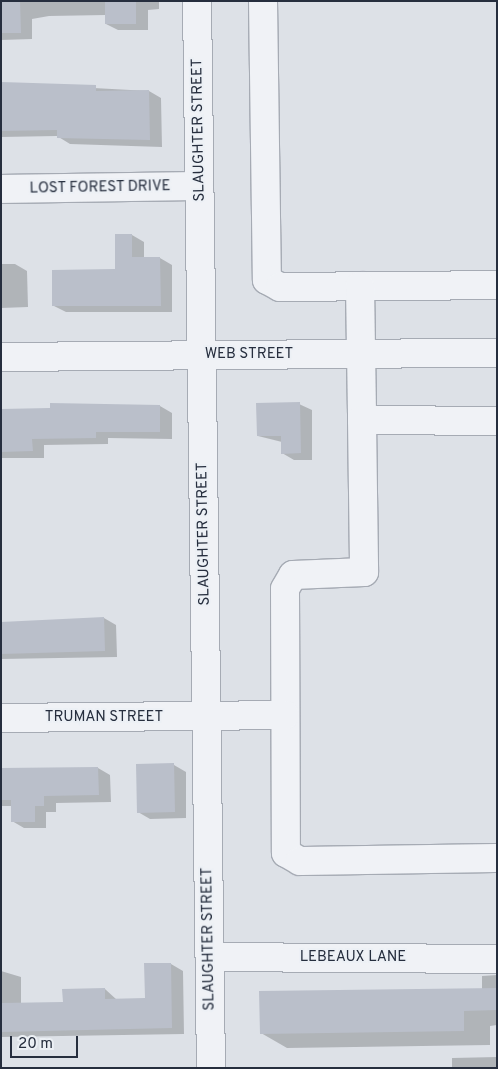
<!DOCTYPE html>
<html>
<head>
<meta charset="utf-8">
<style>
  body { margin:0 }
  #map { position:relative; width:498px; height:1069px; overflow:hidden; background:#dde1e7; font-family:Overpass,sans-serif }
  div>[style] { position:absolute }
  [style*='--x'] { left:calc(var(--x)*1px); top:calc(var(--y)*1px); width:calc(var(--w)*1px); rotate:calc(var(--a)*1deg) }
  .shadow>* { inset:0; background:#0003 }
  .building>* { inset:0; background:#babfca }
  .roads { filter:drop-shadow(1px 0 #a6abb4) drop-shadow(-1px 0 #a6abb4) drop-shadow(0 1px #a6abb4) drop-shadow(0 -1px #a6abb4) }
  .minor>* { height:28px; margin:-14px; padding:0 14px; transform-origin:14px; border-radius:14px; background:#f0f2f6 }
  span { translate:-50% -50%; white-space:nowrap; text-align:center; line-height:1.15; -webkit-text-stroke:4px #ecf0f5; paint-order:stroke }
  .street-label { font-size:15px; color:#262e3e }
  .frame { position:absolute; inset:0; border:2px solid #262e3e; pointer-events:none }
  .scale { position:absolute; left:10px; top:1036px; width:68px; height:22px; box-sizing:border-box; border:2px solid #262e3e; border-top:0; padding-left:6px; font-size:15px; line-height:18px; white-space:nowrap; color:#262e3e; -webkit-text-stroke:4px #ecf0f5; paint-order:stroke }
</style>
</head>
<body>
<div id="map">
  <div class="shadow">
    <i style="clip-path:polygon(1px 1px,159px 1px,159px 9px,148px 10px,148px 30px,118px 30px,106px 24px,106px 15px,49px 16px,32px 19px,32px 39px,1px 40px)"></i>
    <i style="clip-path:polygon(1px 83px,149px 91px,161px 98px,162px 147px,70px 144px,57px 136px,1px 137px)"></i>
    <i style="clip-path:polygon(132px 235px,144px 242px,144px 258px,160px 258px,172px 265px,172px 312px,66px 312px,54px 306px,116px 270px)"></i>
    <i style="clip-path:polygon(1px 264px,15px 264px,27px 271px,28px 307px,1px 308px)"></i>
    <i style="clip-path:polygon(299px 404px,312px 410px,312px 460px,294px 460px,282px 453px,282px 442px,258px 436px)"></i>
    <i style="clip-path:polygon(160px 406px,172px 413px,172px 439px,108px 438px,108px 444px,44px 445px,44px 458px,1px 458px,1px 410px)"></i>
    <i style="clip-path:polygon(104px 618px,116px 625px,117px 657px,1px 659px,1px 624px)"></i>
    <i style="clip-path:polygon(174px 765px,186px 772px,186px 818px,150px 819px,138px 812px)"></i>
    <i style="clip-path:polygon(1px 768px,98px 768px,110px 775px,111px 802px,56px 803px,56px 812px,46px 812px,46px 828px,24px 828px,12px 821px,12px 806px,1px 806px)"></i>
    <i style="clip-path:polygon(171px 964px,183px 971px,184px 1034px,1px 1037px,1px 971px,21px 977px,21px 1004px,64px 1003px,105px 989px,117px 1000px,146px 999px)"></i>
    <i style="clip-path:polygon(497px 975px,497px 1025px,490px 1026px,490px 1045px,287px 1048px,261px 1033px,482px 989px,482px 976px)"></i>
    <i style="clip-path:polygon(497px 1057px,497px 1068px,452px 1068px,452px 1058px)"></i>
  </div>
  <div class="building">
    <i style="clip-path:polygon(1px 1px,20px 1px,21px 33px,1px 33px)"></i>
    <i style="clip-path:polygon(105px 1px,136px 1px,136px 24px,105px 24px)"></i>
    <i style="clip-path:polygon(1px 82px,96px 85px,96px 91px,149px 90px,150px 140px,57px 138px,57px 130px,1px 131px)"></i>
    <i style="clip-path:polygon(115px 234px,132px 234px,132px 257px,160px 257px,161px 306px,52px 306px,52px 270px,115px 269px)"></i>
    <i style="clip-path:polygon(300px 402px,301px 453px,281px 454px,281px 436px,257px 436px,256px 403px)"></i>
    <i style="clip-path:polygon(50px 403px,160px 405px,160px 432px,96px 432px,96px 438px,32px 439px,33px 451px,1px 452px,1px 409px,50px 408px)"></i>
    <i style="clip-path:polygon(104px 617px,105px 651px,1px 654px,1px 622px)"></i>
    <i style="clip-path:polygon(174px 763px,175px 812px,137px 813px,136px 764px)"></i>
    <i style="clip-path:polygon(98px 767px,99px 795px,44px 796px,44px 806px,35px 806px,35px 822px,11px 822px,11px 800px,1px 800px,1px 768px)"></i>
    <i style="clip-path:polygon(144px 963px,171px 963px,172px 1028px,1px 1032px,1px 1003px,63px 1002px,62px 989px,105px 988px,105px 999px,145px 998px)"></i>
    <i style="clip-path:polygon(497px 988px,497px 1010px,464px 1011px,464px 1031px,260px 1034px,259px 991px)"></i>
  </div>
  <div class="roads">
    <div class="minor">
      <i style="--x:197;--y:1;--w:1067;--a:89.25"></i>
      <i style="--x:263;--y:1;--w:279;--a:89.2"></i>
      <i style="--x:267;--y:280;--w:15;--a:28"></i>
      <i style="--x:280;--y:287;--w:217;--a:-0.5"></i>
      <i style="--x:1;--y:189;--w:198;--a:-0.9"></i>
      <i style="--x:360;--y:286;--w:134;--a:89.1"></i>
      <i style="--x:362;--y:420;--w:135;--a:0.4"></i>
      <i style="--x:1;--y:357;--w:496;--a:-0.5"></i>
      <i style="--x:362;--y:420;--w:152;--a:89.2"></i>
      <i style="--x:364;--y:572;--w:71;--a:177.6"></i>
      <i style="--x:293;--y:575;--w:16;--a:120"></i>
      <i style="--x:285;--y:589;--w:264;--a:89.8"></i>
      <i style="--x:286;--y:853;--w:16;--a:30"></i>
      <i style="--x:300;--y:861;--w:197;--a:-0.9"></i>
      <i style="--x:1;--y:718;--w:284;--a:-0.6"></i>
      <i style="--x:210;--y:957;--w:287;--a:0.4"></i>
    </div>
  </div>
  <div class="street-label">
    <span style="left:199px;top:130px;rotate:-91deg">SLAUGHTER STREET</span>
    <span style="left:100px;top:188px;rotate:-1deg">LOST FOREST DRIVE</span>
    <span style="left:249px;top:355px">WEB STREET</span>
    <span style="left:204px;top:534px;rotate:-91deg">SLAUGHTER STREET</span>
    <span style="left:104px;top:718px">TRUMAN STREET</span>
    <span style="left:209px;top:939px;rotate:-91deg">SLAUGHTER STREET</span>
    <span style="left:353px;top:958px">LEBEAUX LANE</span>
  </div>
  <div class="frame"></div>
  <div class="scale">20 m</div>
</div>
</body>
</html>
